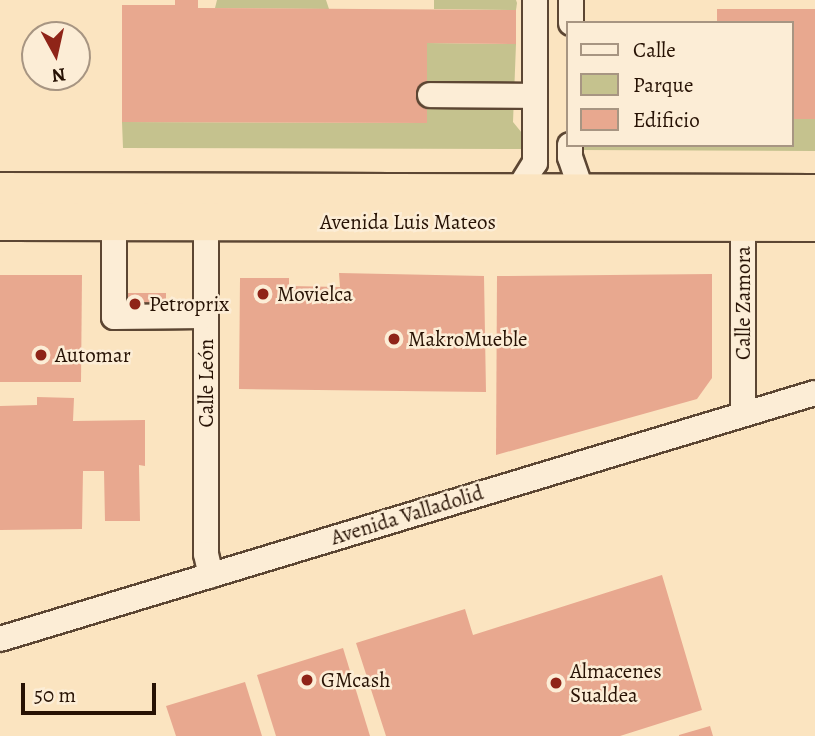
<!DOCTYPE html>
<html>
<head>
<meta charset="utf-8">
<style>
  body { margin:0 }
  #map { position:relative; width:815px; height:736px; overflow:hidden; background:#fbe4c0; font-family:Alegreya,serif }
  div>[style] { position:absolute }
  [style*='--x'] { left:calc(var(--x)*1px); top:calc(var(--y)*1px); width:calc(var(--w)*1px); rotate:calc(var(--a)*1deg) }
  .green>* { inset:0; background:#c5c28e }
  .building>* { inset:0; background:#e8a88f }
  .roads { filter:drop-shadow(2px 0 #5c4633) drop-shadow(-2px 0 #5c4633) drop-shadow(0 2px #5c4633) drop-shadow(0 -2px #5c4633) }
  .minor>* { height:24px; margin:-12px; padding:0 12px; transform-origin:12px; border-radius:12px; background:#fcedd6 }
  .highway>* { height:37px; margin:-18.5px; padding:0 18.5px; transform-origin:18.5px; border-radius:18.5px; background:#fbe4c0 }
  .dots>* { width:19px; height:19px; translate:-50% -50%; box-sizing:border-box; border:4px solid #fcedd6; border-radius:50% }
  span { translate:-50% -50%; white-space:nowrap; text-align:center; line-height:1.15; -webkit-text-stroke:5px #fcedd6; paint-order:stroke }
  .street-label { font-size:21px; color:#271204 }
  .poi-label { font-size:21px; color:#271204 }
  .left { translate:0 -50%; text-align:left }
  .legend { position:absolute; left:566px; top:21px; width:228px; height:126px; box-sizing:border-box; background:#fcedd6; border:2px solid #a79582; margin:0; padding:9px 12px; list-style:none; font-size:21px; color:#271204 }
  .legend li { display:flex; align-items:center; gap:14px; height:35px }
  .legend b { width:35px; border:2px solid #a79582 }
  .north { position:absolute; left:21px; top:21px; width:70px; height:70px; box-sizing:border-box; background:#fcedd6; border:2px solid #a79582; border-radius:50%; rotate:172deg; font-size:19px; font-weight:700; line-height:28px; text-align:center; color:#271204 }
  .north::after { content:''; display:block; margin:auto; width:24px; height:32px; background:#8f2418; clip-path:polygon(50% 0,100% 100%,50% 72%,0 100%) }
  .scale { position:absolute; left:21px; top:683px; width:135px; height:32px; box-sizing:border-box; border:4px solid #271204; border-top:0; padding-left:9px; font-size:21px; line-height:24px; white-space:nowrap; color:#271204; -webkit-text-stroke:5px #fcedd6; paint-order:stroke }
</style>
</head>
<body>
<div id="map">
  <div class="green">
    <i style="clip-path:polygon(217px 0,326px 0,329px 9px,215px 8px)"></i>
    <i style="clip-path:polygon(434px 0,516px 0,517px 3px,516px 10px,434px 9px)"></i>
    <i style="clip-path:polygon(427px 43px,516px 44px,513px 122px,535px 149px,123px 148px,122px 122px,427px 123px)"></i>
    <i style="clip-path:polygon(792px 119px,815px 119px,815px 151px,579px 150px,579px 145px,792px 145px)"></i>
  </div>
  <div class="building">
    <i style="clip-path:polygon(175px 0,198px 0,198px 8px,516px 10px,516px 44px,427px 43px,427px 123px,122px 122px,122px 5px,175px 5px)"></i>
    <i style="clip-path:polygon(717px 9px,815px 9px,815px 119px,792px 119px,792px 23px,717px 23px)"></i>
    <i style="clip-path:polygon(339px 273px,484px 276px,486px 392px,239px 389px,240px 278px,289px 278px,289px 286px,340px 287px)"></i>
    <i style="clip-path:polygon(712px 274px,712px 378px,697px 399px,496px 455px,497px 276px)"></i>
    <i style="clip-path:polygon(0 275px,82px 275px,81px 382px,0 382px)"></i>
    <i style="clip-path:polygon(127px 293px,166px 293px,166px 309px,128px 309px)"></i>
    <i style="clip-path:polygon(37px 397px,74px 398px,73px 421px,145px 420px,145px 466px,139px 465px,140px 521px,105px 521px,104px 471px,83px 471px,82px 529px,0 530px,0 406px,37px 405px)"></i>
    <i style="clip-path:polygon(662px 575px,702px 710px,620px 736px,386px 736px,356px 643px,465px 609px,473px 635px)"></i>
    <i style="clip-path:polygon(343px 648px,370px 736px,276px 736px,257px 675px)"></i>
    <i style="clip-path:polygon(245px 682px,262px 736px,176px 736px,166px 706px)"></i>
    <i style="clip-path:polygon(710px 726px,713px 736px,679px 736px,679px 735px)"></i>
  </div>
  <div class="roads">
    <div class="minor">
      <i style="--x:571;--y:0;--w:23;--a:90"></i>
      <i style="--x:430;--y:95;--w:105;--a:0.5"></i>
      <i style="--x:570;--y:145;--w:12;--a:90"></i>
      <i style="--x:570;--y:157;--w:37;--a:71"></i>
      <i style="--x:582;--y:192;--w:13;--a:86"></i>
      <i style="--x:516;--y:193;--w:36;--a:-58"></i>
      <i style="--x:535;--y:163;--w:163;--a:-90"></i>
      <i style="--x:206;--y:208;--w:346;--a:90"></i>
      <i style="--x:206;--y:554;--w:22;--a:77"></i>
      <i style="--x:743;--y:208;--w:206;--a:90"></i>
      <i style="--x:114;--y:221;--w:96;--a:90"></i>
      <i style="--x:114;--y:317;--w:91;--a:-0.6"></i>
      <i style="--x:0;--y:639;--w:851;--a:-16.8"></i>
    </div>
    <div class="highway">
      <i style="--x:0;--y:191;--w:815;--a:0.14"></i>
      <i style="--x:0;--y:221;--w:815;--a:0.07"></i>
    </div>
  </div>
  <div class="dots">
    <i style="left:263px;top:294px;background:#8f2418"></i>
    <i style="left:135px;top:304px;background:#8f2418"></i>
    <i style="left:394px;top:339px;background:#8f2418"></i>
    <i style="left:41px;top:355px;background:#8f2418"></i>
    <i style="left:307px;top:680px;background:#8f2418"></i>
    <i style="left:556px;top:683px;background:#8f2418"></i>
  </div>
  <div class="street-label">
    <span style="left:408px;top:222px">Avenida Luis Mateos</span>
    <span style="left:743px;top:303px;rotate:-90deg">Calle Zamora</span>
    <span style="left:206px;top:383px;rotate:-90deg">Calle León</span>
    <span style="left:407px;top:515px;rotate:-17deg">Avenida Valladolid</span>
  </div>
  <div class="poi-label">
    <span class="left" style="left:277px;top:294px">Movielca</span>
    <span class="left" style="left:149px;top:304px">Petroprix</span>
    <span class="left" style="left:408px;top:339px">MakroMueble</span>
    <span class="left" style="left:55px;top:355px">Automar</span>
    <span class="left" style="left:570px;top:683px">Almacenes<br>Sualdea</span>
    <span class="left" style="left:321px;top:680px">GMcash</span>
  </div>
  <ul class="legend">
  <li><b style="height:9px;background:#fcedd6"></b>Calle</li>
  <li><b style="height:19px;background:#c5c28e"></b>Parque</li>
  <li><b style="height:19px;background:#e8a88f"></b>Edificio</li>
  </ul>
  <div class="north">N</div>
  <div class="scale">50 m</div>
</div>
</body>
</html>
